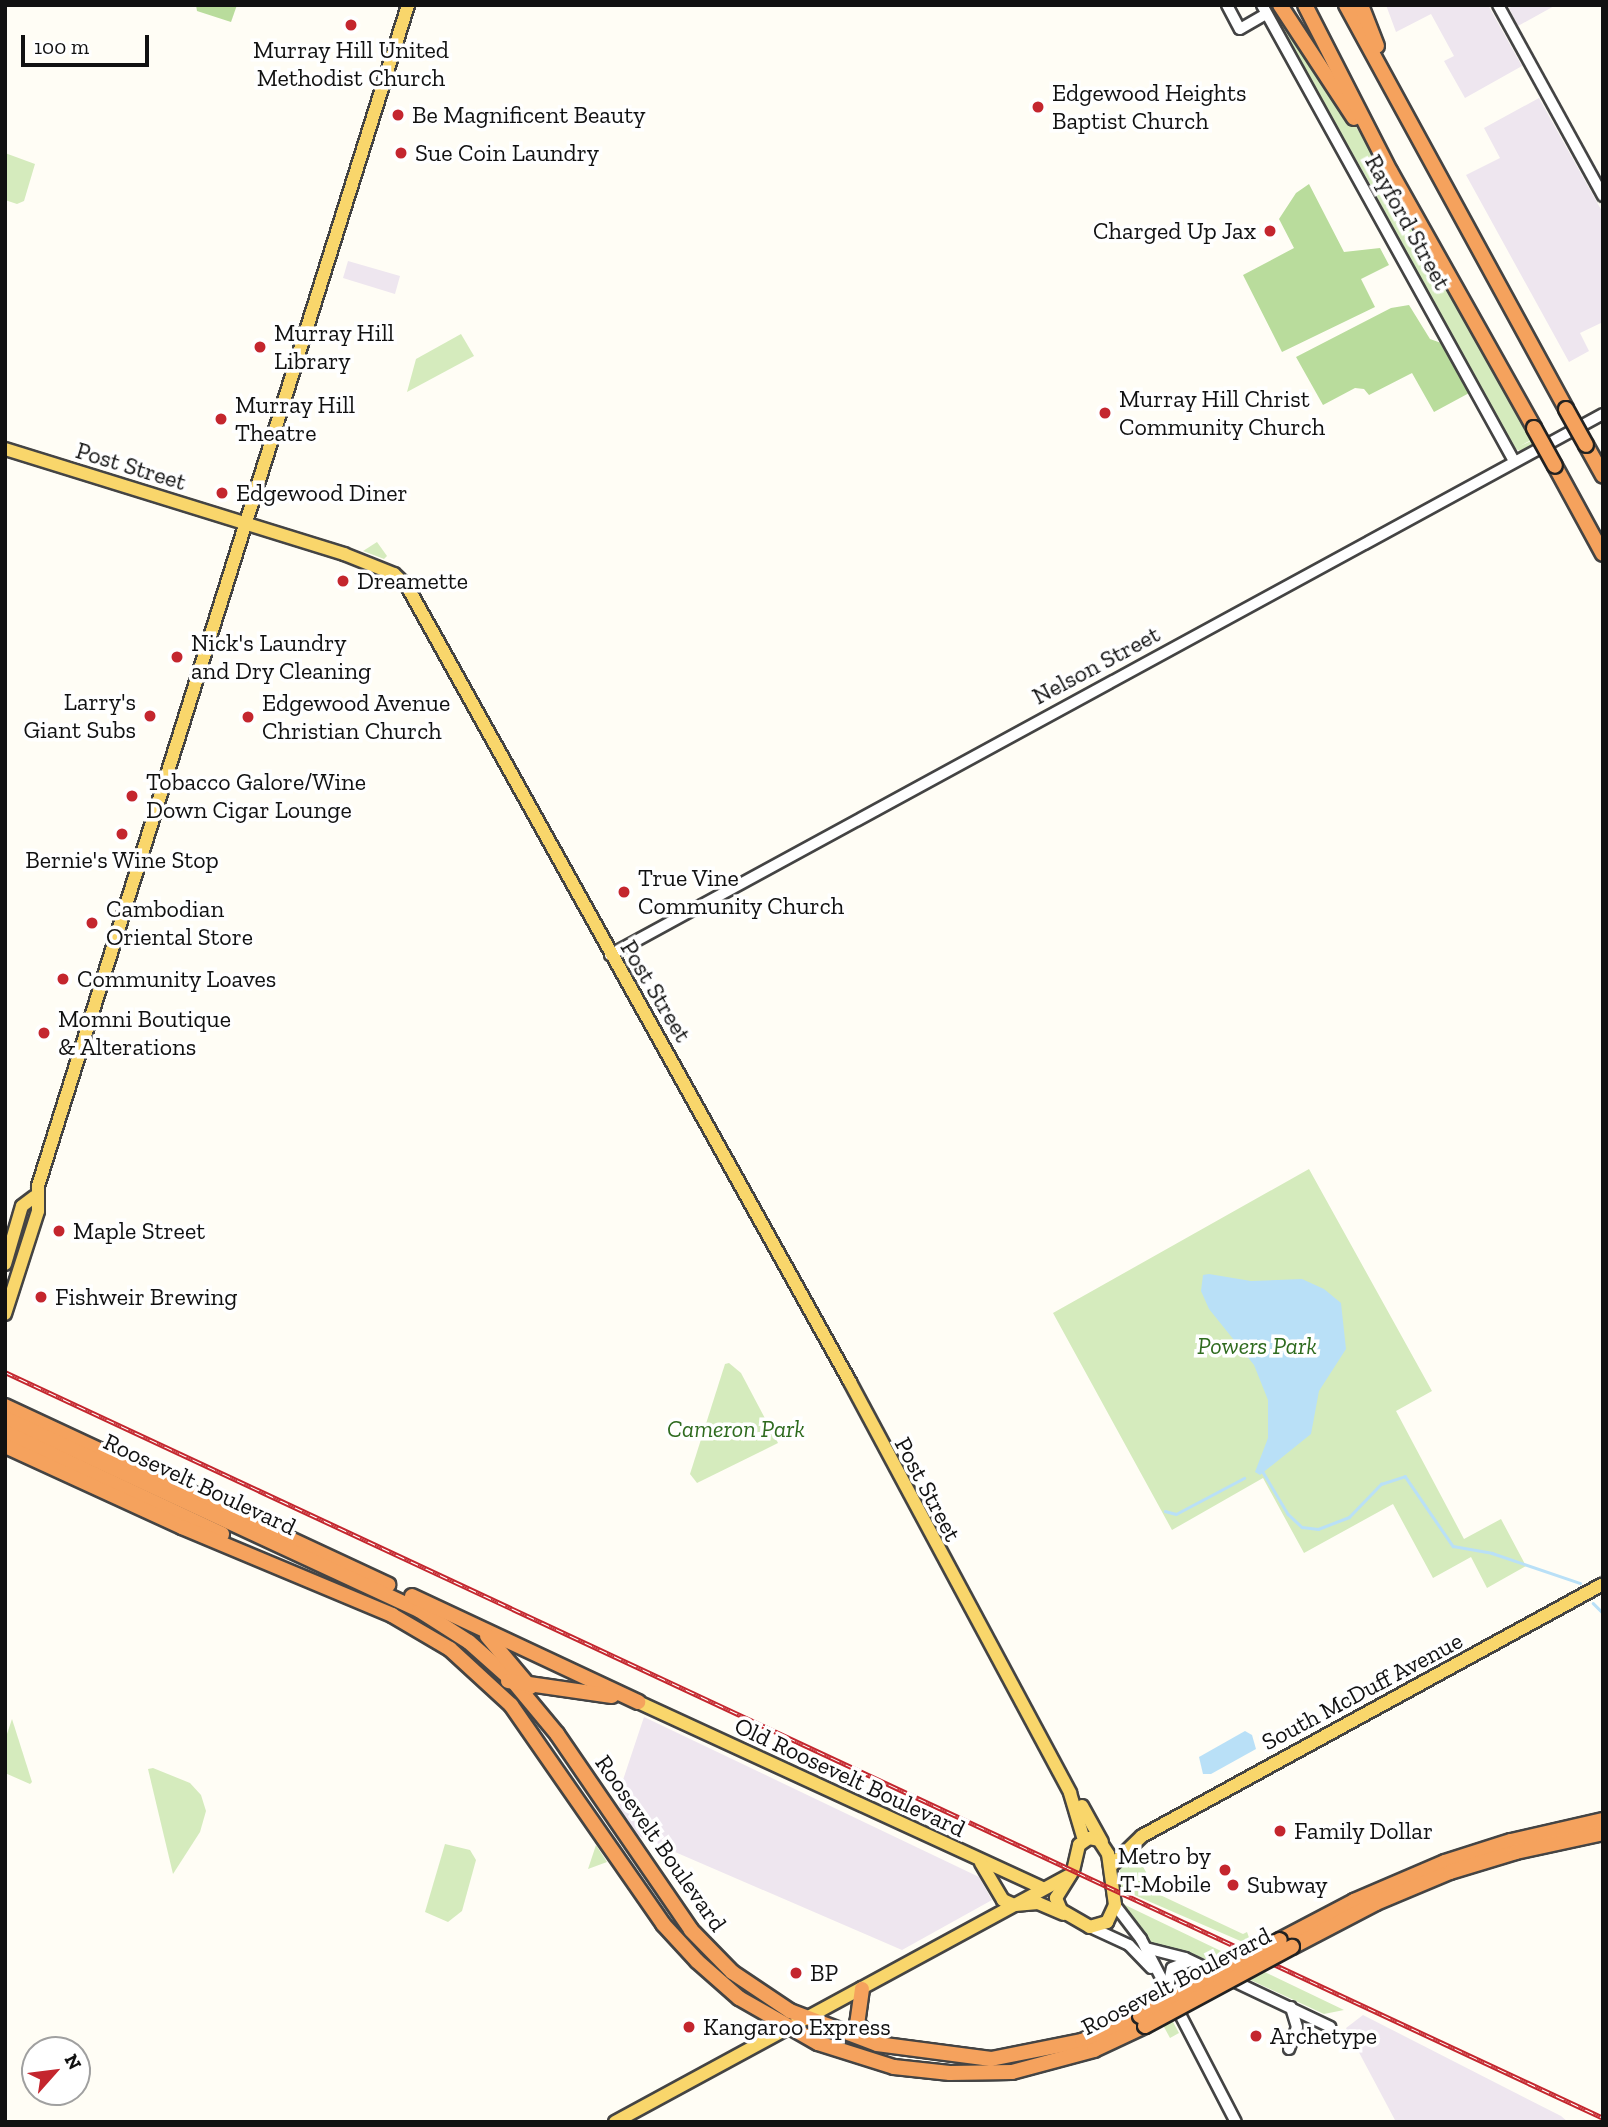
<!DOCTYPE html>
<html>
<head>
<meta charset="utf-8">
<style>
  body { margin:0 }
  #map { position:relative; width:1608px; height:2127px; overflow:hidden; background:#fffdf5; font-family:"Zilla Slab",serif }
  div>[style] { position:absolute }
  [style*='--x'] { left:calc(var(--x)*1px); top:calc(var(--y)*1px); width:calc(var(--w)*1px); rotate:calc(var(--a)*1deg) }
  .industrial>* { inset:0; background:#eee6ef }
  .green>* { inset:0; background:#d5ebbd }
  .forest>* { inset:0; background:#b9dc9c }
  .water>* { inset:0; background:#b9e0f7 }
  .stream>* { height:2.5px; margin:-1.25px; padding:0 1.25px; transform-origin:1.25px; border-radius:1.25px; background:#b9e0f7 }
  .roads { filter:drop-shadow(2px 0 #444) drop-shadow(-2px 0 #444) drop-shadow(0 2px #444) drop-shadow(0 -2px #444) }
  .minor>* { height:10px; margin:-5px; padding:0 5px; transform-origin:5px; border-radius:5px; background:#fff }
  .major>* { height:12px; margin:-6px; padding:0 6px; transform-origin:6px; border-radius:6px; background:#f9d66b }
  .highway>* { height:14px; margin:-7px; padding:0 7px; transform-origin:7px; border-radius:7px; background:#f5a25d }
  .rail>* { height:5px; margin-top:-2.5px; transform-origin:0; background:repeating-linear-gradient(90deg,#fff 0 8px,#c4262e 0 16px); box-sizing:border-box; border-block:2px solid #c4262e }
  .bridges { filter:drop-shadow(2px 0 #222) drop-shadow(-2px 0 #222) drop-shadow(0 2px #222) drop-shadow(0 -2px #222) }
  .highway-bridge>* { height:14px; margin:-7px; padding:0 7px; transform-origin:7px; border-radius:7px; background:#f5a25d }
  .dots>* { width:19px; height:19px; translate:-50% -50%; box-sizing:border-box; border:4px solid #fff; border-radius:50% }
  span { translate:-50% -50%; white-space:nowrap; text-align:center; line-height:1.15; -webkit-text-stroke:7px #fff; paint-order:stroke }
  .poi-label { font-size:24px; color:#111 }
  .left { translate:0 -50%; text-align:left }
  .right { translate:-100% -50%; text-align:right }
  .street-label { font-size:24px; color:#111 }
  .park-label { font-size:24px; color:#2f6b1f; font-style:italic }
  .frame { position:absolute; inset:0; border:7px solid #111; pointer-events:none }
  .north { position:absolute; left:21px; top:2036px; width:70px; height:70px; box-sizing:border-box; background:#fff; border:2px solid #a0a0a0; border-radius:50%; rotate:62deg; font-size:19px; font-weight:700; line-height:28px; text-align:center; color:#111 }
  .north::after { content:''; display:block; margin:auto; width:24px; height:32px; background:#c4262e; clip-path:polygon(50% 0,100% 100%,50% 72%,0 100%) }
  .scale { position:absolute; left:21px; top:35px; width:128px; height:32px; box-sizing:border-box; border:4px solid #111; border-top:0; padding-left:9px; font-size:21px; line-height:24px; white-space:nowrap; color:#111; -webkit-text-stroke:5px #fff; paint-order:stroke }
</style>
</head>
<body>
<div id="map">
  <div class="industrial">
    <i style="clip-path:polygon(1386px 5px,1488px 5px,1522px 66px,1465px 98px,1444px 61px,1454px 56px,1431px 14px,1396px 32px)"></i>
    <i style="clip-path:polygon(1515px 5px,1556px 5px,1518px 26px,1509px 8px)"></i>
    <i style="clip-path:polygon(1539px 98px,1603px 213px,1603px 322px,1580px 333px,1589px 351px,1569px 362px,1466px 175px,1500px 158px,1484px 128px)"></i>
    <i style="clip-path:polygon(348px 261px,400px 276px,395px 294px,343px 278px)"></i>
    <i style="clip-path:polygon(644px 1717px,979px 1877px,992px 1900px,902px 1950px,638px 1836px,620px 1809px,618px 1795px)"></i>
    <i style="clip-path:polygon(1363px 2015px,1561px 2116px,1568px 2122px,1396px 2122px,1346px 2028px)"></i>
  </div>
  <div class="green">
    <i style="clip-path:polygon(1266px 5px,1276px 5px,1392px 182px,1535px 438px,1520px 446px,1535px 439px,1538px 444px,1524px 452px,1512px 448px,1365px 175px)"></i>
    <i style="clip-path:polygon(5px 153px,35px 164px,24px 201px,17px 204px,5px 200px)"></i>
    <i style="clip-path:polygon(461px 334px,474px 356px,407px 392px,416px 359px)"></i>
    <i style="clip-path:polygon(377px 542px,387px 556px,384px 559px,363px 551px)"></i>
    <i style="clip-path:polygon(1309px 1169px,1432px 1391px,1396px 1411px,1464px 1539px,1501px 1519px,1526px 1566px,1487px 1588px,1471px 1557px,1433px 1578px,1393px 1504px,1304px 1553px,1263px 1478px,1172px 1530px,1053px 1313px)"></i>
    <i style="clip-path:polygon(729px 1363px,741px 1373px,778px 1443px,697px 1483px,690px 1474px,725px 1364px)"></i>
    <i style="clip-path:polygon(12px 1719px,32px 1782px,30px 1784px,5px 1773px,5px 1740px)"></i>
    <i style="clip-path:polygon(153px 1768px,190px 1783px,201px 1795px,206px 1811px,200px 1832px,173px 1874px,148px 1769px)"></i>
    <i style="clip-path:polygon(445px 1844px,470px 1850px,476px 1860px,462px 1911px,448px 1922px,425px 1912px)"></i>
    <i style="clip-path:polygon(596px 1845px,607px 1862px,588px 1869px)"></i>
    <i style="clip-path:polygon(1135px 1852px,1158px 1894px,1243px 1934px,1247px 1932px,1252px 1946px,1118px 1888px,1121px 1861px)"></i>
    <i style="clip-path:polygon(1121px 1903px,1344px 2010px,1324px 2014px,1201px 1957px,1153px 1946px)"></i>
    <i style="clip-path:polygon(1154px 1987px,1179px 2033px,1170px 2038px,1145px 1992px)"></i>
  </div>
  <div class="forest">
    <i style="clip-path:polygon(196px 5px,237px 5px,231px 22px,197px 11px)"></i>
    <i style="clip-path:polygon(1309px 184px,1344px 252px,1380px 248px,1389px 265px,1361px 279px,1375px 307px,1282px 352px,1243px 275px,1294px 248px,1279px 219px,1296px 193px)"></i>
    <i style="clip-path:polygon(1409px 305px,1430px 339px,1444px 344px,1471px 392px,1434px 412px,1412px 373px,1369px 395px,1364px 389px,1355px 388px,1323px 405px,1296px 357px,1391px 308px)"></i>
  </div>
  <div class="water">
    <i style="clip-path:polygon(1209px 1274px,1251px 1281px,1302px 1279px,1324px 1289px,1341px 1303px,1346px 1349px,1319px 1391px,1311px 1434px,1260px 1475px,1255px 1472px,1268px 1438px,1268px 1400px,1254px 1365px,1209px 1309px,1201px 1291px,1203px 1275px)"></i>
    <i style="clip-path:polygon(1245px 1731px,1252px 1735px,1256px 1749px,1211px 1774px,1203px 1774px,1199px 1757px)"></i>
  </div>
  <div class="stream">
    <i style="--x:1263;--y:1472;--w:49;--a:59.2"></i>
    <i style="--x:1288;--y:1514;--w:19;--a:43"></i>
    <i style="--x:1302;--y:1527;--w:16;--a:7"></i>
    <i style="--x:1318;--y:1529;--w:33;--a:-21"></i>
    <i style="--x:1349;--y:1517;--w:46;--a:-45.9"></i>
    <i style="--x:1381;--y:1484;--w:25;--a:-18"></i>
    <i style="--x:1405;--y:1476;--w:85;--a:55.6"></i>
    <i style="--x:1453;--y:1546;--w:40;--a:10"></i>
    <i style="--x:1492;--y:1553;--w:93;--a:18.8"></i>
    <i style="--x:1165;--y:1511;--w:11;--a:15"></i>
    <i style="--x:1176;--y:1514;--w:77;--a:-27.9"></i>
    <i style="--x:1593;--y:1603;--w:14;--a:45"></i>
  </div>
  <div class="roads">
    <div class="minor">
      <i style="--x:1227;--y:5;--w:27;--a:62"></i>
      <i style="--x:1240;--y:29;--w:30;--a:-30"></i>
      <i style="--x:1262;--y:5;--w:521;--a:61.07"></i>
      <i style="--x:1498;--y:5;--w:218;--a:61.2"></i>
      <i style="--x:610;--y:955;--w:1131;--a:-28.58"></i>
      <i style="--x:1115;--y:1905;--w:43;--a:52.6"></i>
      <i style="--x:1141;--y:1939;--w:206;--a:62.6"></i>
      <i style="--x:1090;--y:1927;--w:43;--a:24.8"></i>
      <i style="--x:1129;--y:1945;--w:32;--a:46"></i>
      <i style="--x:1146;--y:1948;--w:40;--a:14.4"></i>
      <i style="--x:1185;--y:1958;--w:161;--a:25.4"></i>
      <i style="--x:1167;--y:1993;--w:25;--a:-79"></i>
      <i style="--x:1172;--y:1968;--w:19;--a:-21"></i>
      <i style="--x:1289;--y:2049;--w:23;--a:-70"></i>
      <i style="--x:1297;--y:2027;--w:21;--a:-107"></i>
    </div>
    <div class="major">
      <i style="--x:5;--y:449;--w:355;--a:17.2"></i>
      <i style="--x:344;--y:554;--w:54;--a:21.8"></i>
      <i style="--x:394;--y:574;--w:18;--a:43"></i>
      <i style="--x:407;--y:586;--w:911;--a:60.9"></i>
      <i style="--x:850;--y:1382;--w:466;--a:61.8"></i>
      <i style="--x:1070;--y:1793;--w:49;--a:73.4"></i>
      <i style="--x:5;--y:1264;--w:60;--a:-73.7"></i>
      <i style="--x:22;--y:1206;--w:15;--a:-37"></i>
      <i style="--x:5;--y:1314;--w:108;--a:-72.2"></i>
      <i style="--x:38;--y:1211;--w:25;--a:-90"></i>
      <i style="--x:38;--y:1186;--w:1238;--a:-72.6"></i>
      <i style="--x:638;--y:1702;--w:443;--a:24.7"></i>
      <i style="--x:1082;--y:1806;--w:41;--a:60.9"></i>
      <i style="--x:1089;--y:1838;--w:10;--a:11"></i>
      <i style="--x:1099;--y:1840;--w:17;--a:57"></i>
      <i style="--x:1108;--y:1854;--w:51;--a:82.2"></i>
      <i style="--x:1115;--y:1905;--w:19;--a:115"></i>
      <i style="--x:1107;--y:1922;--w:18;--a:164"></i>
      <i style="--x:1090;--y:1927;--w:34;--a:-150"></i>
      <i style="--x:1061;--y:1910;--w:13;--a:-113"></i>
      <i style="--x:1056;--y:1898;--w:32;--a:-58"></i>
      <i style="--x:1073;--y:1871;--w:27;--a:-77"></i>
      <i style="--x:1079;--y:1845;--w:12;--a:-35"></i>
      <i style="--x:981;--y:1863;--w:43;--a:59.3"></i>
      <i style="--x:1003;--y:1900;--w:12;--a:24"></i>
      <i style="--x:1111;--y:1866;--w:43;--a:-44.1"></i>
      <i style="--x:1142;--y:1836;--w:525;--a:-28.66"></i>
      <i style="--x:1015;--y:1905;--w:23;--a:-5"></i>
      <i style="--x:1038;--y:1903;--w:28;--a:23"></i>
      <i style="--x:615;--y:2122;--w:518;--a:-28.5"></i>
    </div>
    <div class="highway">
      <i style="--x:1280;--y:5;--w:135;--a:56.8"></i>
      <i style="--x:1305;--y:5;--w:186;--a:62.9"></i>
      <i style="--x:1390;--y:171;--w:295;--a:60.7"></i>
      <i style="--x:1346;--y:5;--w:460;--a:61.4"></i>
      <i style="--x:1361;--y:5;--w:44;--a:68.7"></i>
      <i style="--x:1586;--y:445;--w:35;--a:61"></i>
      <i style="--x:1555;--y:466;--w:100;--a:61.4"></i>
      <i style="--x:5;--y:1406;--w:423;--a:25"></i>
      <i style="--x:5;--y:1418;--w:456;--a:24.9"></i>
      <i style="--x:419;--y:1610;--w:59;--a:32.6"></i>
      <i style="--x:469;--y:1642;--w:59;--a:41.6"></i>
      <i style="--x:513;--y:1681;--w:69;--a:50.3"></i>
      <i style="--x:557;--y:1734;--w:237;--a:55.6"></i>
      <i style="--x:691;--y:1930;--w:59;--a:45.7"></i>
      <i style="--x:732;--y:1972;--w:70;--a:33.9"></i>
      <i style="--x:790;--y:2011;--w:93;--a:20.8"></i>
      <i style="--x:877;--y:2044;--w:115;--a:7.5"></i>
      <i style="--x:991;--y:2059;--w:93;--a:-11.2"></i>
      <i style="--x:1082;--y:2041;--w:63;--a:-23.3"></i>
      <i style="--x:5;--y:1432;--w:240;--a:25.2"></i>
      <i style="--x:5;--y:1446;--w:195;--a:24.6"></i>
      <i style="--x:182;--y:1527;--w:228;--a:22.7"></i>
      <i style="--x:392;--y:1615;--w:67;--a:30.4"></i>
      <i style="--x:450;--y:1649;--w:83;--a:42.6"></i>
      <i style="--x:511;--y:1705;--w:267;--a:55.2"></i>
      <i style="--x:663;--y:1924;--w:50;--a:47.4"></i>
      <i style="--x:697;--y:1961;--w:56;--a:41.4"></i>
      <i style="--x:739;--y:1998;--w:91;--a:29.7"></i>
      <i style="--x:818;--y:2043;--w:80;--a:17.5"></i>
      <i style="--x:894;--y:2067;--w:56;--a:6.1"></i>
      <i style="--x:950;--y:2073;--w:62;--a:-0.9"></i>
      <i style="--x:1012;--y:2072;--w:85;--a:-15"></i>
      <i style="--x:1094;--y:2050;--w:56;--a:-25.2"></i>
      <i style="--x:412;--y:1596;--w:250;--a:25.1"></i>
      <i style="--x:487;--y:1636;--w:67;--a:49.9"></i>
      <i style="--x:508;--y:1681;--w:105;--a:8.2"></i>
      <i style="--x:1280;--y:1940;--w:84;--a:-27.8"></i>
      <i style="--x:1354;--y:1901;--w:99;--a:-23.2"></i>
      <i style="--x:1445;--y:1862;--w:69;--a:-17.7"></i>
      <i style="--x:1511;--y:1841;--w:94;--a:-12.9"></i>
      <i style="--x:1292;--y:1947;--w:95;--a:-27.6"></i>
      <i style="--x:1376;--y:1903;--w:80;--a:-22.7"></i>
      <i style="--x:1450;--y:1872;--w:69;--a:-16.9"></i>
      <i style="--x:1516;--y:1852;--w:89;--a:-12.3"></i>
      <i style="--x:862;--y:1989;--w:34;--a:98"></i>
      <i style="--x:857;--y:2023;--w:24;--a:48"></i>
    </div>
  </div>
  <div class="rail">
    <i style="--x:5;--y:1372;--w:1764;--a:25.02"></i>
  </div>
  <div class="bridges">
    <div class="highway-bridge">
      <i style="--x:1566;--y:409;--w:41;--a:60.9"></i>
      <i style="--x:1534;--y:428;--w:43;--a:61.1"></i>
      <i style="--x:1140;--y:2016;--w:159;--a:-28.5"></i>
      <i style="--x:1145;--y:2026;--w:167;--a:-28.3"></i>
    </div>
  </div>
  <div class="dots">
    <i style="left:351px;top:25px;background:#c4262e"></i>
    <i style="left:1038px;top:107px;background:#c4262e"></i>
    <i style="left:398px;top:115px;background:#c4262e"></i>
    <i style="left:401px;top:153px;background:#c4262e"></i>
    <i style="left:1270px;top:231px;background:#c4262e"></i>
    <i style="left:260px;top:347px;background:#c4262e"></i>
    <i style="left:1105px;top:413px;background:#c4262e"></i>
    <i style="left:221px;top:419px;background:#c4262e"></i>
    <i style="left:222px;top:493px;background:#c4262e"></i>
    <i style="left:343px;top:581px;background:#c4262e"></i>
    <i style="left:177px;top:657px;background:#c4262e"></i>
    <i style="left:150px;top:716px;background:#c4262e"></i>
    <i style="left:248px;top:717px;background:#c4262e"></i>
    <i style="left:132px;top:796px;background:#c4262e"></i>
    <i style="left:122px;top:834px;background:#c4262e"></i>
    <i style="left:624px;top:892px;background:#c4262e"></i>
    <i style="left:92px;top:923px;background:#c4262e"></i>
    <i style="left:63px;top:979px;background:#c4262e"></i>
    <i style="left:44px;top:1033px;background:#c4262e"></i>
    <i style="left:59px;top:1231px;background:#c4262e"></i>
    <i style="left:41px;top:1297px;background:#c4262e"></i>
    <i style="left:1280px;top:1831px;background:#c4262e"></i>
    <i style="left:1225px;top:1870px;background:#c4262e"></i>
    <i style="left:1233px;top:1885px;background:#c4262e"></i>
    <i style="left:796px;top:1973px;background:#c4262e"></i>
    <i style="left:689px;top:2027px;background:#c4262e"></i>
    <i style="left:1256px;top:2036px;background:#c4262e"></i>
  </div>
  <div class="poi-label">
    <span style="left:351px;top:64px">Murray Hill United<br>Methodist Church</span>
    <span class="left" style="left:1052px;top:107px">Edgewood Heights<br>Baptist Church</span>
    <span class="left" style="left:412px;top:115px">Be Magnificent Beauty</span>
    <span class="left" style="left:415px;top:153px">Sue Coin Laundry</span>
    <span class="right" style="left:1256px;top:231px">Charged Up Jax</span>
    <span class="left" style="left:274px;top:347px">Murray Hill<br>Library</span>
    <span class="left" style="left:1119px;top:413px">Murray Hill Christ<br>Community Church</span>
    <span class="left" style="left:235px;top:419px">Murray Hill<br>Theatre</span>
    <span class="left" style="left:236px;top:493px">Edgewood Diner</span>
    <span class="left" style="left:357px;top:581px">Dreamette</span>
    <span class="left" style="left:191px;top:657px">Nick's Laundry<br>and Dry Cleaning</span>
    <span class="right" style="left:136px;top:716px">Larry's<br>Giant Subs</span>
    <span class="left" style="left:262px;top:717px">Edgewood Avenue<br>Christian Church</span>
    <span class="left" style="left:146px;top:796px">Tobacco Galore/Wine<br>Down Cigar Lounge</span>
    <span style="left:122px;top:860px">Bernie's Wine Stop</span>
    <span class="left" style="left:638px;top:892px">True Vine<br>Community Church</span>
    <span class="left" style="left:106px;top:923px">Cambodian<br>Oriental Store</span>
    <span class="left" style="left:77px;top:979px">Community Loaves</span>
    <span class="left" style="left:58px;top:1033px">Momni Boutique<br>&amp; Alterations</span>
    <span class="left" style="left:73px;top:1231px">Maple Street</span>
    <span class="left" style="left:55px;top:1297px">Fishweir Brewing</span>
    <span class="left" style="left:1294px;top:1831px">Family Dollar</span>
    <span class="right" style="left:1211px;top:1870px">Metro by<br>T-Mobile</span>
    <span class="left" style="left:1247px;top:1885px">Subway</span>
    <span class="left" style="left:810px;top:1973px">BP</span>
    <span class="left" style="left:703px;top:2027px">Kangaroo Express</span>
    <span class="left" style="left:1270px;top:2036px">Archetype</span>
  </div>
  <div class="street-label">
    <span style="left:1408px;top:222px;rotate:61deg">Rayford Street</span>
    <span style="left:131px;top:466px;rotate:17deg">Post Street</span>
    <span style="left:1096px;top:665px;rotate:-28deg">Nelson Street</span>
    <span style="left:656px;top:991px;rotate:59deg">Post Street</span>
    <span style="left:200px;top:1484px;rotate:25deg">Roosevelt Boulevard</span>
    <span style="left:928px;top:1489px;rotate:62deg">Post Street</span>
    <span style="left:1362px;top:1691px;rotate:-28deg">South McDuff Avenue</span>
    <span style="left:850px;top:1777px;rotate:25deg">Old Roosevelt Boulevard</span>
    <span style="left:661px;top:1843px;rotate:55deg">Roosevelt Boulevard</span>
    <span style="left:1176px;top:1981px;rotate:-27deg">Roosevelt Boulevard</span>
  </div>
  <div class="park-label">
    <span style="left:1257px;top:1346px">Powers Park</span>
    <span style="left:736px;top:1429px">Cameron Park</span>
  </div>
  <div class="frame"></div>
  <div class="north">N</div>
  <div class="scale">100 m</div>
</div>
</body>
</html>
